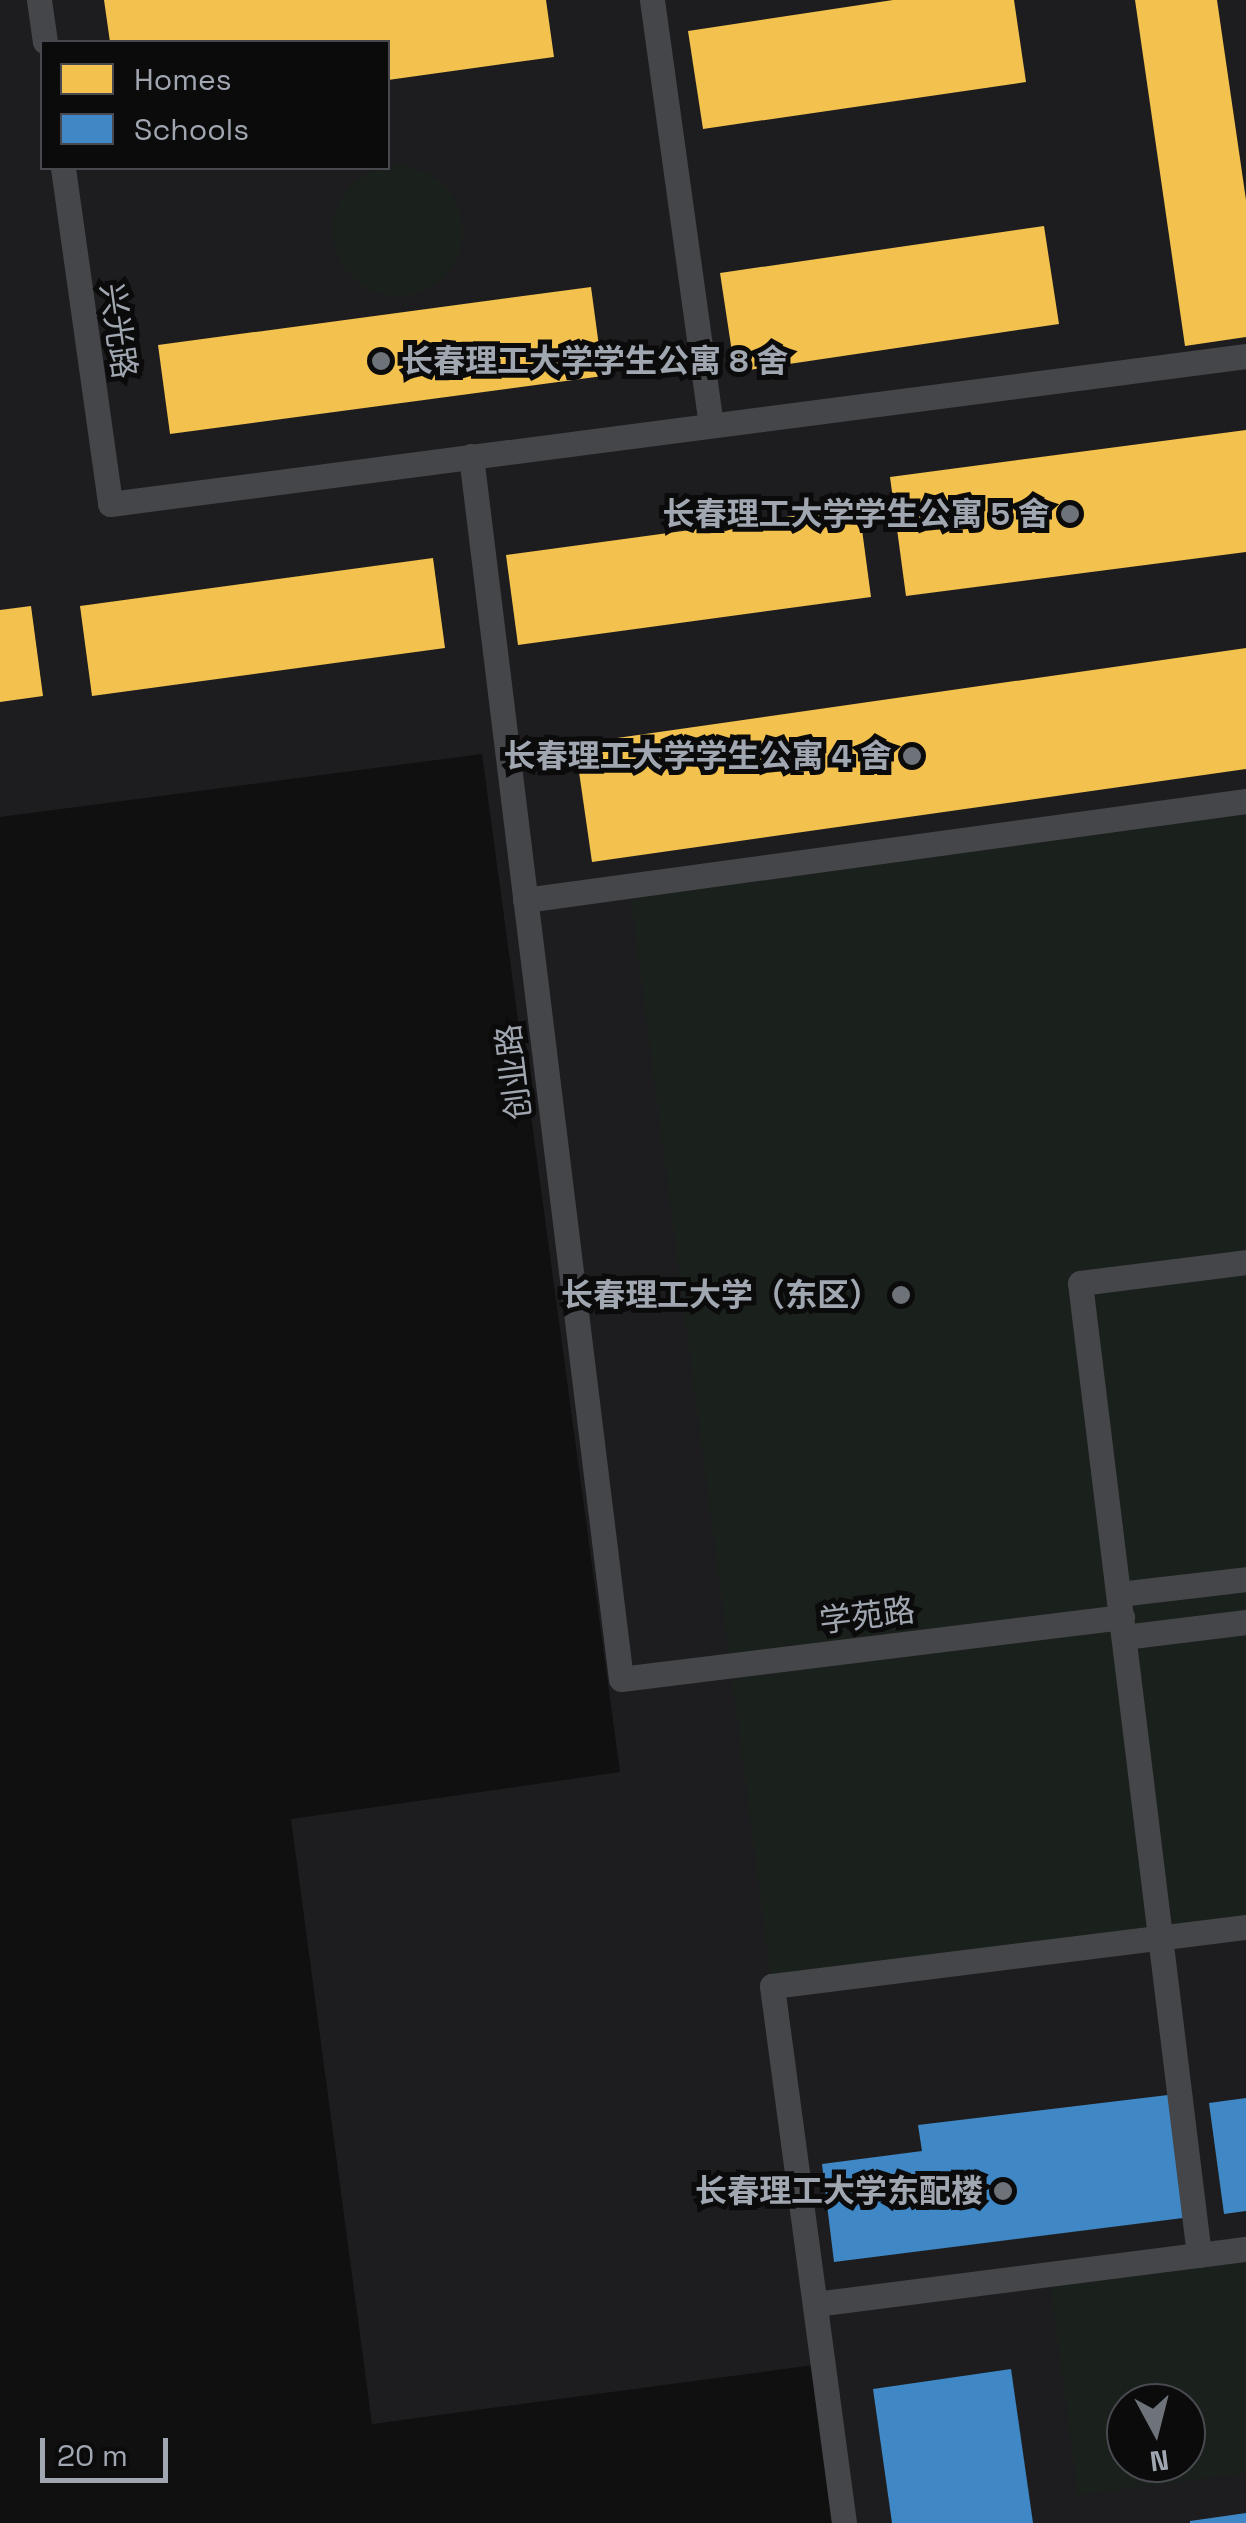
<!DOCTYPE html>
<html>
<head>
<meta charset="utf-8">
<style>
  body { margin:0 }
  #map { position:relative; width:1246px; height:2523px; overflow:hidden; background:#101011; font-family:"Space Grotesk","Noto Sans SC",sans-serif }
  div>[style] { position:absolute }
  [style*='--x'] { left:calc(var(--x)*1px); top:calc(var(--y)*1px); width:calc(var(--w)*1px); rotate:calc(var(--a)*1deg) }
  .built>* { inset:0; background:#1d1d1f }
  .green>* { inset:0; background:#1a201b }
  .round { border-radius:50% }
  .homes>* { inset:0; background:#f2c14e }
  .schools>* { inset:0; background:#3f88c5 }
  .lane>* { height:25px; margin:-12.5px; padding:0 12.5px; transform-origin:12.5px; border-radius:12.5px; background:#454649 }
  .dots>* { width:28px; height:28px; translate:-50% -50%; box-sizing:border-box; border:5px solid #0b0b0c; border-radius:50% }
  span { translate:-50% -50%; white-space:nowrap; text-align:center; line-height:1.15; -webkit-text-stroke:10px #0b0b0c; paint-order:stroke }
  .street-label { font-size:32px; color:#a1a7b1 }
  .poi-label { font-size:32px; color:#a1a7b1; font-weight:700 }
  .left { translate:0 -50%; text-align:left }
  .right { translate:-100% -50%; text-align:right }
  .legend { position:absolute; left:40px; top:40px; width:350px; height:130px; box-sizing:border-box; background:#0b0b0c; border:2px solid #47494e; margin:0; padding:12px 18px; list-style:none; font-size:30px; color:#a1a7b1 }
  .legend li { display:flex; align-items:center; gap:20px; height:50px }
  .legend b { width:50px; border:2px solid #47494e }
  .north { position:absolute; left:1106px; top:2383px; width:100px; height:100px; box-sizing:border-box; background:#0b0b0c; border:2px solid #47494e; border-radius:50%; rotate:173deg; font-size:28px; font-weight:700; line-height:40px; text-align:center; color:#a1a7b1 }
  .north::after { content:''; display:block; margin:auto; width:35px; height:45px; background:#6e7279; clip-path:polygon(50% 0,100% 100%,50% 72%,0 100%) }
  .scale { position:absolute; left:40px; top:2438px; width:128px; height:45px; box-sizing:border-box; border:5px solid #a1a7b1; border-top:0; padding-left:12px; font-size:30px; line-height:35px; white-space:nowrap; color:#a1a7b1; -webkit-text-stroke:8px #0b0b0c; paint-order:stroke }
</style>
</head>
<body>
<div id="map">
  <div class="built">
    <i style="clip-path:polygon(evenodd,0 0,1246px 0,1246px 2523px,837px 2523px,814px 2365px,372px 2424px,291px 1819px,620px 1772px,482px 754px,0 817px,0 0,42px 42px,388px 42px,388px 168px,42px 168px,42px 42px,0 0,1126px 2403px,1186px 2403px,1186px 2463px,1126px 2463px,1126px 2403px)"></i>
  </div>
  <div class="green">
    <i class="round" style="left:333px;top:166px;width:130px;height:130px"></i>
    <i style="clip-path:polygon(1246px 801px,1246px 1927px,772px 1986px,629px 886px)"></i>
    <i style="clip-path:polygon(evenodd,1246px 2249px,1246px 2473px,1078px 2495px,1049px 2274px,1246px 2249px,1126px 2403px,1186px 2403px,1186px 2463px,1126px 2463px,1126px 2403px)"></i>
  </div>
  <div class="homes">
    <i style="clip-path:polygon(104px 0,546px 0,554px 57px,388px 80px,388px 42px,110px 42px)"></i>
    <i style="clip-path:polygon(893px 0,1014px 0,1026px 82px,703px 129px,688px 31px)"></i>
    <i style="clip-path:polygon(1135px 0,1217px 0,1246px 200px,1246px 337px,1185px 346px)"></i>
    <i style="clip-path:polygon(1044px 226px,1059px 324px,735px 372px,720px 273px)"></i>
    <i style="clip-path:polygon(591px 287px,603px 376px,170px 434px,158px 345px)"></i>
    <i style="clip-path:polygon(1246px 430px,1246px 552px,906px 596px,890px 477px)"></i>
    <i style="clip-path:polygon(859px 507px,871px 597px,518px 645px,506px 555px)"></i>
    <i style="clip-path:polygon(433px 558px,445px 648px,92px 696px,80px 606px)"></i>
    <i style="clip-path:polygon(31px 606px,43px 696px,0 702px,0 610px)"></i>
    <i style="clip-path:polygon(1246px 648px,1246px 769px,592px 862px,575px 744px)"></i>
  </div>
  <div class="schools">
    <i style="clip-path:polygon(1168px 2095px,1183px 2218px,834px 2262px,822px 2164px,922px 2151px,918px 2125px)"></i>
    <i style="clip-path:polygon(1246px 2098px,1246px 2211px,1224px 2214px,1209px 2103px)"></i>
    <i style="clip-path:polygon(1011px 2369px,1033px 2523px,892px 2523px,873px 2389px)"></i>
    <i style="clip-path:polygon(1246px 2513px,1246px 2523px,1190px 2523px,1190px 2521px)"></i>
  </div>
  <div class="lane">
    <i style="--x:39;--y:0;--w:42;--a:81.9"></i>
    <i style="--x:652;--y:0;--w:429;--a:82.1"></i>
    <i style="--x:63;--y:168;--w:339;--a:82"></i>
    <i style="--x:110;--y:504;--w:1146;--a:-7.42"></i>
    <i style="--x:471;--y:456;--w:1232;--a:83.01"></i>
    <i style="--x:621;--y:1679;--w:505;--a:-7.05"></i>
    <i style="--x:525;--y:900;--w:728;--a:-7.82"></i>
    <i style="--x:1119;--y:1594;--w:128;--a:-6.7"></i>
    <i style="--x:1124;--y:1637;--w:123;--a:-7"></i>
    <i style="--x:1199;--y:2255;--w:979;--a:-96.98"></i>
    <i style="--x:1080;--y:1283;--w:167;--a:-7.2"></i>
    <i style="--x:815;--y:2304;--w:434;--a:-7.3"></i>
    <i style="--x:844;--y:2523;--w:542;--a:-97.64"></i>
    <i style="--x:772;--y:1986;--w:478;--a:-7.1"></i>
  </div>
  <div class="dots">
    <i style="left:381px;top:361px;background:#6e7279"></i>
    <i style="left:1070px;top:514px;background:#6e7279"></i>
    <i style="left:912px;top:756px;background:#6e7279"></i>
    <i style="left:901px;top:1295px;background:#6e7279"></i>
    <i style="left:1003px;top:2191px;background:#6e7279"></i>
  </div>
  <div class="street-label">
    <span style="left:118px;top:331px;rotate:82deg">兴光路</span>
    <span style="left:514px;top:1072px;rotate:-97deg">创业路</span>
    <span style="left:867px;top:1616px;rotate:-7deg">学苑路</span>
  </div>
  <div class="poi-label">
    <span class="left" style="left:401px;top:361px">长春理工大学学生公寓 8 舍</span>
    <span class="right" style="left:1050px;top:514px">长春理工大学学生公寓 5 舍</span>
    <span class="right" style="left:892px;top:756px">长春理工大学学生公寓 4 舍</span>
    <span class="right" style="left:881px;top:1295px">长春理工大学（东区）</span>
    <span class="right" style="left:983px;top:2191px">长春理工大学东配楼</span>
  </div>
  <ul class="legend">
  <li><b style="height:28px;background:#f2c14e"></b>Homes</li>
  <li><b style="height:28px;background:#3f88c5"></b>Schools</li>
  </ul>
  <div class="north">N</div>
  <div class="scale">20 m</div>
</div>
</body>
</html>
